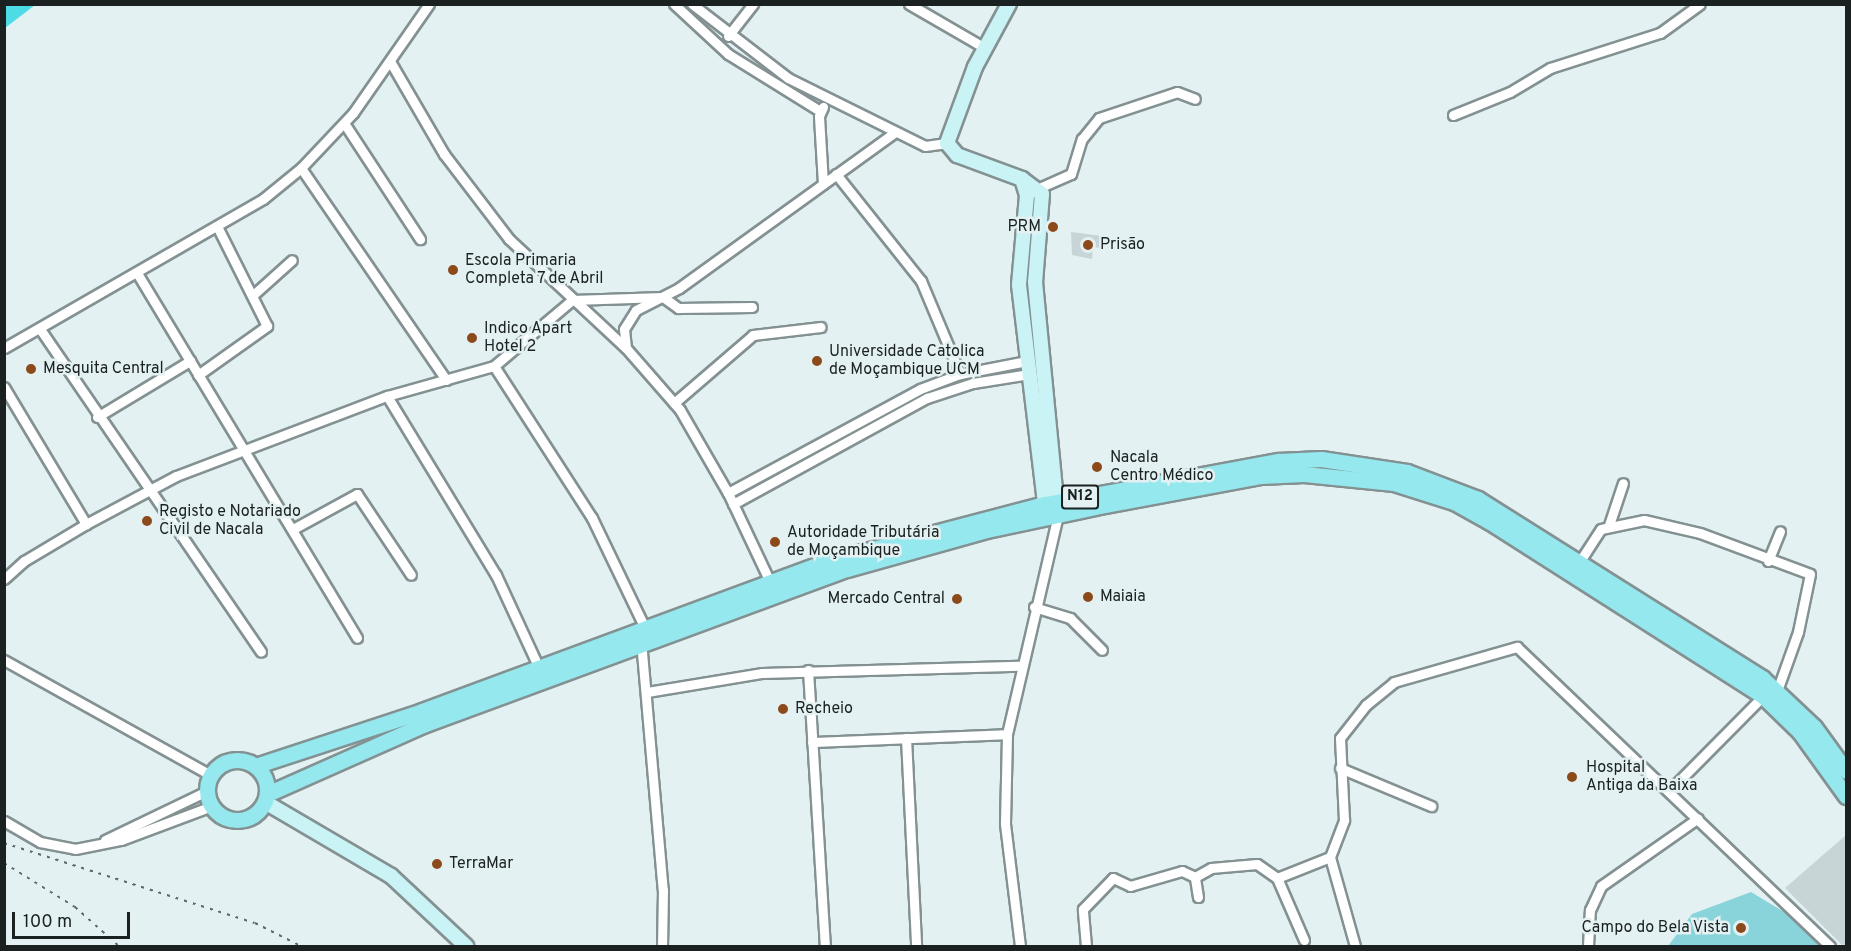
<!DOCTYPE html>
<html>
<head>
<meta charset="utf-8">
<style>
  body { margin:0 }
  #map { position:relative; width:1851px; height:951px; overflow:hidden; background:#e3f1f2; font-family:Overpass,sans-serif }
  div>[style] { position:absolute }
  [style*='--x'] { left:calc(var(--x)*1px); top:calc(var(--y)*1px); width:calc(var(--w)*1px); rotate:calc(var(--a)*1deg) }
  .green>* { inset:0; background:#88d4da }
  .water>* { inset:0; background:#4ddbe5 }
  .building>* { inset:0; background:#c7d5d6 }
  .roads { filter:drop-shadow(2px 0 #849192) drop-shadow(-2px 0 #849192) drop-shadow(0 2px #849192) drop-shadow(0 -2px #849192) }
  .street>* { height:9px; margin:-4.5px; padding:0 4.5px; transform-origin:4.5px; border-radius:4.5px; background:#fff }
  .secondary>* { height:14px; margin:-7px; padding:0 7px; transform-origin:7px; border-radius:7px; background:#caf3f6 }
  .primary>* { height:15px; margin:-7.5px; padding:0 7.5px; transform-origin:7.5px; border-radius:7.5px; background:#95e8ee }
  .primary>.ring { margin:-7.5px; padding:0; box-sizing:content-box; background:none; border:15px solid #95e8ee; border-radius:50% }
  .rail>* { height:2px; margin-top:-1px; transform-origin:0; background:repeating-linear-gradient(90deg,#606869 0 3px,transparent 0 9px) }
  .dots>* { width:16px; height:16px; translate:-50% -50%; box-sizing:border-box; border:3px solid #e3f1f2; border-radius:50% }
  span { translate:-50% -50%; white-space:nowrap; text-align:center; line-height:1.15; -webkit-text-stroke:5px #e3f1f2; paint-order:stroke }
  .shield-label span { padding:2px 4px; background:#e3f1f2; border:2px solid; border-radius:4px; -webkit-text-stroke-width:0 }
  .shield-label { font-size:15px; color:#1b2021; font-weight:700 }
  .poi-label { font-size:16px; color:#1b2021 }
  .right { translate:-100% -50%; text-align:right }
  .left { translate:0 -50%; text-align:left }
  .frame { position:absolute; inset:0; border:6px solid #1b2021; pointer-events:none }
  .scale { position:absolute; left:12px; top:912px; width:118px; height:27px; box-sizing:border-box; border:3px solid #1b2021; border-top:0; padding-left:8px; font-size:18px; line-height:21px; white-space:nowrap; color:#1b2021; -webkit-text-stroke:4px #e3f1f2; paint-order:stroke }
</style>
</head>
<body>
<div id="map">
  <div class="green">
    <i style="clip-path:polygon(1751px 892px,1786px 913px,1820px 946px,1668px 946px,1692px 914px)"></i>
  </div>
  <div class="water">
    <i style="clip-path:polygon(5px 4px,35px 4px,35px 5px,5px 28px)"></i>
  </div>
  <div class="building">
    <i style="clip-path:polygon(1071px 232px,1102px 236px,1101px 248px,1093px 247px,1092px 259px,1072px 255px)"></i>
    <i style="clip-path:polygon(1846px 835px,1846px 946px,1843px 946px,1785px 888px)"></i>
  </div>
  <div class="roads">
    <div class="street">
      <i style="--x:674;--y:4;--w:74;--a:42.8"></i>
      <i style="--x:728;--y:54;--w:108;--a:31.8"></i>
      <i style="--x:692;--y:4;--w:121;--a:37.6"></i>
      <i style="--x:788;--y:78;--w:153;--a:26.4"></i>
      <i style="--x:925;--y:146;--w:22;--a:-8"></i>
      <i style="--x:909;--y:4;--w:88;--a:30.1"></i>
      <i style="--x:728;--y:36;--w:41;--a:-52"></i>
      <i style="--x:391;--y:63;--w:105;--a:59.8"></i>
      <i style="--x:444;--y:154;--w:107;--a:52.6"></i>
      <i style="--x:509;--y:239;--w:160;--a:43"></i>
      <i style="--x:626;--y:348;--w:82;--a:48.9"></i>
      <i style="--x:680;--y:410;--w:96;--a:60"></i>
      <i style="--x:728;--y:493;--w:101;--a:64.7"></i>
      <i style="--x:1453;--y:115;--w:61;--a:-22"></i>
      <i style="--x:1510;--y:92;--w:47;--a:-31"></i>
      <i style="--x:1550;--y:68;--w:115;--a:-17.7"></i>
      <i style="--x:1660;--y:33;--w:49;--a:-35.9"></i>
      <i style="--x:344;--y:123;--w:139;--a:56.8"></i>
      <i style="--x:301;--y:168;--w:257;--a:55.6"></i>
      <i style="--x:836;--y:174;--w:137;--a:51.5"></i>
      <i style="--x:921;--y:281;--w:101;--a:67.2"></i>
      <i style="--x:823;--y:184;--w:68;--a:-93.4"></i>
      <i style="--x:819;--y:116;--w:10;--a:-66"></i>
      <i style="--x:1039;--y:188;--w:35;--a:-24"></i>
      <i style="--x:1071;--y:174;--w:37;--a:-73"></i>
      <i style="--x:1082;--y:139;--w:27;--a:-51"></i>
      <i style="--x:1099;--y:118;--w:82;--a:-18.4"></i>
      <i style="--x:1177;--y:92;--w:19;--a:21"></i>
      <i style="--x:137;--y:273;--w:426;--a:58.9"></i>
      <i style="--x:253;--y:295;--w:52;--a:-41.9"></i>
      <i style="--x:40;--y:329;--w:391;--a:55.6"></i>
      <i style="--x:4;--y:348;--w:299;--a:-29.9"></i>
      <i style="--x:263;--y:199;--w:49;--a:-39.2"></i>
      <i style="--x:301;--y:168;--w:76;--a:-46.6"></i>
      <i style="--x:353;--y:113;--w:133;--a:-55.1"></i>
      <i style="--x:626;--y:348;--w:19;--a:-96"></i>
      <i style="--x:624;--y:329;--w:22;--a:-58"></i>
      <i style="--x:636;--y:310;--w:48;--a:-27.1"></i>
      <i style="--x:679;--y:288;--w:266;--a:-35.8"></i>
      <i style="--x:494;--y:366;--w:181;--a:57.2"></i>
      <i style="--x:592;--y:518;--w:122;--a:64.3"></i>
      <i style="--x:198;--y:375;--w:85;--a:-35.4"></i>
      <i style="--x:267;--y:326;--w:110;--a:-116.6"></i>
      <i style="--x:4;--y:387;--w:160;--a:59.1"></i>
      <i style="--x:387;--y:396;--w:210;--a:58.7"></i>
      <i style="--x:496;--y:575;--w:102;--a:65.2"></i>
      <i style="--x:674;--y:403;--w:104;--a:-40.7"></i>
      <i style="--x:753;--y:335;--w:68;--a:-6.7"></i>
      <i style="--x:97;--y:417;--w:109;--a:-31.1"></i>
      <i style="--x:728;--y:493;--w:218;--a:-28.4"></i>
      <i style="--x:920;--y:389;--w:43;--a:-20.6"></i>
      <i style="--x:960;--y:374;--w:68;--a:-11"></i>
      <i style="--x:733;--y:504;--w:221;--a:-28.7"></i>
      <i style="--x:927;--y:398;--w:48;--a:-18.1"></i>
      <i style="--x:973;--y:383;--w:57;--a:-9.1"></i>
      <i style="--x:1609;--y:525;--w:44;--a:-71.6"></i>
      <i style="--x:293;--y:529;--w:73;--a:-28.7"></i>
      <i style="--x:357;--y:494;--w:97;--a:56.3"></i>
      <i style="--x:1580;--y:561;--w:38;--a:-57"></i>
      <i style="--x:1601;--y:529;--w:44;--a:-11.8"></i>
      <i style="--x:1644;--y:520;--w:57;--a:13.1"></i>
      <i style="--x:1700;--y:533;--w:117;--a:20.4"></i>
      <i style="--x:1810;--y:574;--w:59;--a:101.7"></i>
      <i style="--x:1798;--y:632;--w:63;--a:109.6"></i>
      <i style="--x:1768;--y:561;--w:32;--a:-68"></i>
      <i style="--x:4;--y:579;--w:27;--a:-42"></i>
      <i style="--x:24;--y:561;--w:72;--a:-30.8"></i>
      <i style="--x:86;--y:524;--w:102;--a:-28.1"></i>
      <i style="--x:176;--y:476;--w:226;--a:-20.8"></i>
      <i style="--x:387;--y:396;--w:111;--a:-15.7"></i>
      <i style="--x:494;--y:366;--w:102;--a:-40.2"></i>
      <i style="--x:572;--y:300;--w:91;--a:-1.9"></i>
      <i style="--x:663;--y:297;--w:19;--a:36"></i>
      <i style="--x:678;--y:308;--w:74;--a:-0.8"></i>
      <i style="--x:1034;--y:607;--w:38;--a:17"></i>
      <i style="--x:1070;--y:618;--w:45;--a:45"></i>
      <i style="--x:641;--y:641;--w:250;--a:85"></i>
      <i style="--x:663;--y:890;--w:56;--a:91"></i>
      <i style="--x:4;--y:660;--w:237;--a:29.1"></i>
      <i style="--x:808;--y:670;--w:277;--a:86.5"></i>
      <i style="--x:647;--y:692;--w:117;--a:-9.4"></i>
      <i style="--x:762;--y:673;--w:257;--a:-1.6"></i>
      <i style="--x:906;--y:738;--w:208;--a:87.2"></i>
      <i style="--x:812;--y:742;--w:195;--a:-2.3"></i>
      <i style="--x:1340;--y:768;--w:99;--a:22.7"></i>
      <i style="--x:1669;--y:791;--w:134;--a:-45.3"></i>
      <i style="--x:4;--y:821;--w:42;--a:30.3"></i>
      <i style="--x:40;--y:842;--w:36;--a:11"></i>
      <i style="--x:75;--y:849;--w:47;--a:-11.1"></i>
      <i style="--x:121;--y:840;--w:97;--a:-20.5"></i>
      <i style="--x:105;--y:840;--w:113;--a:-25.7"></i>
      <i style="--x:1198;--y:897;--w:20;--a:-99"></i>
      <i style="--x:1195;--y:877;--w:18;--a:-29"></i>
      <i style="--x:1211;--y:868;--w:46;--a:-5"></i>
      <i style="--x:1257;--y:864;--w:24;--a:35"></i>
      <i style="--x:1304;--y:940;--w:68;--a:-113.5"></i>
      <i style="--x:1277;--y:878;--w:57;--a:-21.6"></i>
      <i style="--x:1020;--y:946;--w:124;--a:-97"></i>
      <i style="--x:1005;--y:823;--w:89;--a:-88.7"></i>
      <i style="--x:1007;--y:734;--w:225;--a:-76.9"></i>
      <i style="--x:1086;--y:946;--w:37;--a:-95"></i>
      <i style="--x:1083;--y:909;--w:43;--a:-45.9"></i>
      <i style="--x:1113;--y:878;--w:19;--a:25"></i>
      <i style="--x:1130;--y:886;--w:54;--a:-16.1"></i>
      <i style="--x:1182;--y:871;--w:14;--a:25"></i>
      <i style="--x:1355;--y:946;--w:92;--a:-105.7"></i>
      <i style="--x:1330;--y:857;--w:40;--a:-69"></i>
      <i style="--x:1344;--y:820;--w:82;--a:-92.8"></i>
      <i style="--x:1340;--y:738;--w:42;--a:-51.8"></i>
      <i style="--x:1366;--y:705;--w:36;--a:-39"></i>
      <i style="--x:1394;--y:682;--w:128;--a:-15.9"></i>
      <i style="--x:1517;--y:647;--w:433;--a:43.7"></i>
      <i style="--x:1588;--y:946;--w:36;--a:-87"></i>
      <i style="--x:1590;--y:910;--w:26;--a:-65"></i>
      <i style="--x:1601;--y:886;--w:118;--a:-35"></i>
    </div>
    <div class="secondary">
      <i style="--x:1009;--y:4;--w:72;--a:118.4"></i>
      <i style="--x:975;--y:67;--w:81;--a:110.2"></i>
      <i style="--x:947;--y:143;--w:16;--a:50"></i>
      <i style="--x:957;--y:155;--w:69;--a:20.3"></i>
      <i style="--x:1022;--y:179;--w:25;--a:37"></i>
      <i style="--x:1042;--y:194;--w:88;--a:94.5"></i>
      <i style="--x:1035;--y:282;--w:230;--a:84.5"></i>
      <i style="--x:1022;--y:179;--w:17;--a:73"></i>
      <i style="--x:1027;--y:195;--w:90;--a:95.1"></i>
      <i style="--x:1019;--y:285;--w:229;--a:83.2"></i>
      <i style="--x:265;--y:802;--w:146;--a:30.4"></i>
      <i style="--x:391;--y:876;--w:103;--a:43"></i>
    </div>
    <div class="primary">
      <i class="ring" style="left:207px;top:760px;width:45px;height:45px"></i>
      <i style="--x:255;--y:766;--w:176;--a:-18.2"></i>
      <i style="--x:422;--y:711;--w:432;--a:-20.3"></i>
      <i style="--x:827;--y:561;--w:225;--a:-14.7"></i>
      <i style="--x:1045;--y:504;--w:237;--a:-10.5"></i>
      <i style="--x:1278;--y:461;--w:43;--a:-2.7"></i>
      <i style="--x:1321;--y:459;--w:87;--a:8.6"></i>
      <i style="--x:1407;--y:472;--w:76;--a:20.8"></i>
      <i style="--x:1478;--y:499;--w:336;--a:32.2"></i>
      <i style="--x:1762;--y:678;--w:71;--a:43.3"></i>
      <i style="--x:1814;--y:727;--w:54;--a:54"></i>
      <i style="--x:267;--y:794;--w:173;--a:-23.9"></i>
      <i style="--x:425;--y:724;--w:450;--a:-20.2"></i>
      <i style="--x:847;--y:569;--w:145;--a:-15.6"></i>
      <i style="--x:987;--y:530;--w:110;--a:-12"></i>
      <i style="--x:1095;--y:507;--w:169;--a:-10.6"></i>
      <i style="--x:1261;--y:476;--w:43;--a:-2.7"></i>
      <i style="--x:1304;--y:474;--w:90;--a:5.7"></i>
      <i style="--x:1394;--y:483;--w:63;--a:17.6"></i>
      <i style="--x:1454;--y:502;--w:41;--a:29.1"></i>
      <i style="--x:1490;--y:522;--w:324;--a:32.5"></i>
      <i style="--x:1763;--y:696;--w:52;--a:44.2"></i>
      <i style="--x:1800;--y:732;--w:79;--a:54.3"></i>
    </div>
  </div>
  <div class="rail">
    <i style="--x:4;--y:843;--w:263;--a:17.7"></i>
    <i style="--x:255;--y:923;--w:51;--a:26.6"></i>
    <i style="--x:4;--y:863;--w:84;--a:31.8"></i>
    <i style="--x:75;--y:907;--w:59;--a:41.6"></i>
  </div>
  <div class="dots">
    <i style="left:1053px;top:227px;background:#8c491a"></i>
    <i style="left:1088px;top:245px;background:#8c491a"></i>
    <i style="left:453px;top:270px;background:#8c491a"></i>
    <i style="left:472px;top:338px;background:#8c491a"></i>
    <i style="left:817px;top:361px;background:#8c491a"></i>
    <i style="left:31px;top:369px;background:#8c491a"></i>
    <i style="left:1097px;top:467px;background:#8c491a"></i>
    <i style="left:147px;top:521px;background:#8c491a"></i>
    <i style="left:775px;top:542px;background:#8c491a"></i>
    <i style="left:1088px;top:597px;background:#8c491a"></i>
    <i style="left:957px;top:599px;background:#8c491a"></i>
    <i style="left:783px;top:709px;background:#8c491a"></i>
    <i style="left:1572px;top:777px;background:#8c491a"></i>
    <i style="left:437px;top:864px;background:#8c491a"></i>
    <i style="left:1741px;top:928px;background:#8c491a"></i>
  </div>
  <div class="shield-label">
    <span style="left:1080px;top:497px">N12</span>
  </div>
  <div class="poi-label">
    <span class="right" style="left:1041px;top:227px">PRM</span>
    <span class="left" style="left:1100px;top:245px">Prisão</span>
    <span class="left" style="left:465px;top:270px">Escola Primaria<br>Completa 7 de Abril</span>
    <span class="left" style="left:484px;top:338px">Indico Apart<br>Hotel 2</span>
    <span class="left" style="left:829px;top:361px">Universidade Catolica<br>de Moçambique UCM</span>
    <span class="left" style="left:43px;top:369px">Mesquita Central</span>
    <span class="left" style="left:1110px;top:467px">Nacala<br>Centro Médico</span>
    <span class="left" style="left:159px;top:521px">Registo e Notariado<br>Civil de Nacala</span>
    <span class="left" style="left:787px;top:542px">Autoridade Tributária<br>de Moçambique</span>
    <span class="left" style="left:1100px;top:597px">Maiaia</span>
    <span class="right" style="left:945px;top:599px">Mercado Central</span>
    <span class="left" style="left:795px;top:709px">Recheio</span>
    <span class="left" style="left:1586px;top:777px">Hospital<br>Antiga da Baixa</span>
    <span class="left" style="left:449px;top:864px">TerraMar</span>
    <span class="right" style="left:1729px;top:928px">Campo do Bela Vista</span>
  </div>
  <div class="frame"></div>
  <div class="scale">100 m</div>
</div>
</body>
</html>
